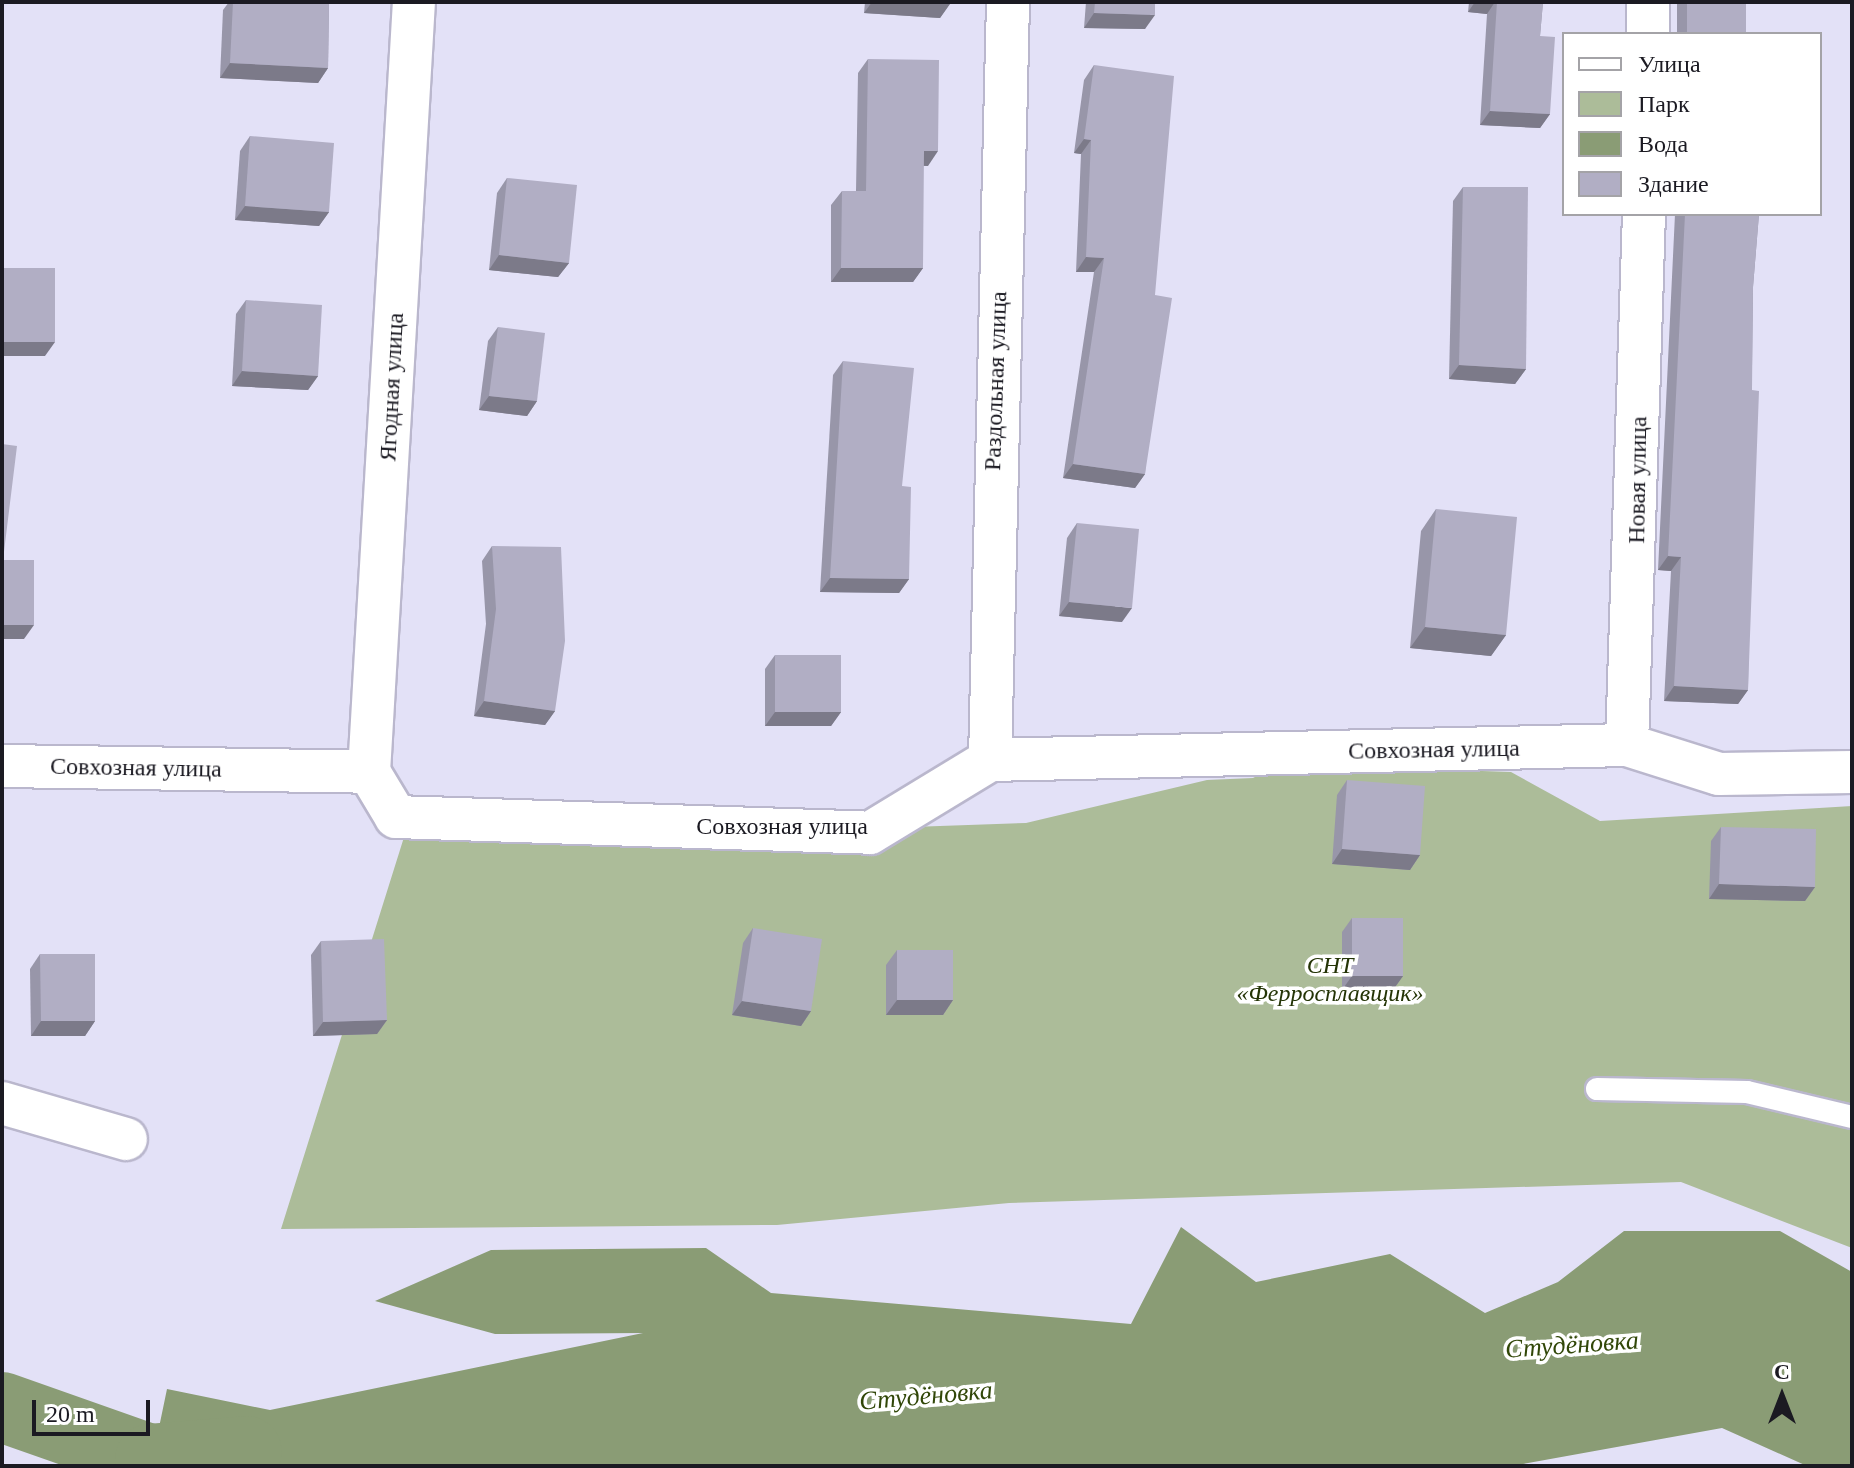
<!DOCTYPE html>
<html>
<head>
<meta charset="utf-8">
<style>
  body { margin:0 }
  #map { position:relative; width:1854px; height:1468px; overflow:hidden; background:#e3e1f7; font-family:Georgia,serif }
  div>[style] { position:absolute }
  [style*='--x'] { left:calc(var(--x)*1px); top:calc(var(--y)*1px); width:calc(var(--w)*1px); rotate:calc(var(--a)*1deg) }
  .green>* { inset:0; background:#acbc99 }
  .water>* { inset:0; background:#8a9c75 }
  .river>* { height:70px; margin:-35px; padding:0 35px; transform-origin:35px; border-radius:35px; background:#8a9c75 }
  .roads { filter:drop-shadow(2px 0 #bab7cd) drop-shadow(-2px 0 #bab7cd) drop-shadow(0 2px #bab7cd) drop-shadow(0 -2px #bab7cd) }
  .service>* { height:22px; margin:-11px; padding:0 11px; transform-origin:11px; border-radius:11px; background:#fff }
  .minor>* { height:42px; margin:-21px; padding:0 21px; transform-origin:21px; border-radius:21px; background:#fff }
  .wall>* { inset:0; background:#9896a9 }
  .shaded-wall>* { inset:0; background:#7c7a89 }
  .building>* { inset:0; background:#b1aec4 }
  span { translate:-50% -50%; white-space:nowrap; text-align:center; line-height:1.15; -webkit-text-stroke:7px #fff; paint-order:stroke }
  .street-label { font-size:24px; color:#1b1a22 }
  .park-label { font-size:24px; color:#243406; font-style:italic }
  .water-label { font-size:26px; color:#314708; font-style:italic }
  .frame { position:absolute; inset:0; border:4px solid #1b1a22; pointer-events:none }
  .legend { position:absolute; left:1562px; top:32px; width:260px; height:184px; box-sizing:border-box; background:#fff; border:2px solid #a4a3a7; margin:0; padding:10px 14px; list-style:none; font-size:24px; color:#1b1a22 }
  .legend li { display:flex; align-items:center; gap:16px; height:40px }
  .legend b { width:40px; border:2px solid #a4a3a7 }
  .north { position:absolute; left:1742px; top:1356px; width:80px; height:80px; -webkit-text-stroke:6px #fff; paint-order:stroke; rotate:0deg; font-size:22px; font-weight:700; line-height:32px; text-align:center; color:#1b1a22 }
  .north::after { content:''; display:block; margin:auto; width:28px; height:36px; background:#1b1a22; clip-path:polygon(50% 0,100% 100%,50% 72%,0 100%) }
  .scale { position:absolute; left:32px; top:1400px; width:118px; height:36px; box-sizing:border-box; border:4px solid #1b1a22; border-top:0; padding-left:10px; font-size:24px; line-height:28px; white-space:nowrap; color:#1b1a22; -webkit-text-stroke:6px #fff; paint-order:stroke }
</style>
</head>
<body>
<div id="map">
  <div class="green">
    <i style="clip-path:polygon(1280px 764px,1511px 772px,1600px 821px,1852px 806px,1852px 1248px,1681px 1182px,1009px 1203px,777px 1225px,281px 1229px,405px 834px,659px 836px,1026px 823px,1207px 780px,1253px 778px)"></i>
  </div>
  <div class="water">
    <i style="clip-path:polygon(1181px 1227px,1256px 1282px,1390px 1254px,1485px 1313px,1558px 1282px,1624px 1231px,1780px 1231px,1852px 1272px,1852px 1466px,1807px 1466px,1722px 1428px,1512px 1466px,151px 1466px,167px 1389px,270px 1410px,643px 1333px,495px 1334px,375px 1301px,491px 1250px,706px 1248px,771px 1293px,1131px 1324px)"></i>
  </div>
  <div class="river">
    <i style="--x:2;--y:1407;--w:157;--a:19.4"></i>
    <i style="--x:150;--y:1459;--w:97;--a:-4.7"></i>
  </div>
  <div class="roads">
    <div class="service">
      <i style="--x:1597;--y:1089;--w:150;--a:1.1"></i>
      <i style="--x:1747;--y:1092;--w:108;--a:13.4"></i>
    </div>
    <div class="minor">
      <i style="--x:1648;--y:34;--w:32;--a:-90"></i>
      <i style="--x:1627;--y:745;--w:531;--a:-88.17"></i>
      <i style="--x:990;--y:760;--w:758;--a:-88.64"></i>
      <i style="--x:2;--y:766;--w:367;--a:0.9"></i>
      <i style="--x:369;--y:772;--w:52;--a:59"></i>
      <i style="--x:396;--y:817;--w:474;--a:1.9"></i>
      <i style="--x:870;--y:833;--w:140;--a:-31.3"></i>
      <i style="--x:990;--y:760;--w:637;--a:-1.35"></i>
      <i style="--x:1627;--y:745;--w:96;--a:17.5"></i>
      <i style="--x:1719;--y:774;--w:133;--a:-0.9"></i>
      <i style="--x:369;--y:772;--w:771;--a:-86.66"></i>
      <i style="--x:2;--y:1103;--w:129;--a:16.2"></i>
    </div>
  </div>
  <div class="wall">
    <i style="clip-path:polygon(229px 2px,329px 2px,328px 68px,318px 83px,220px 78px,223px 10px)"></i>
    <i style="clip-path:polygon(865px 2px,951px 2px,940px 18px,864px 13px)"></i>
    <i style="clip-path:polygon(1086px 2px,1155px 2px,1145px 29px,1084px 28px)"></i>
    <i style="clip-path:polygon(1469px 2px,1543px 2px,1540px 36px,1550px 114px,1540px 128px,1480px 125px,1487px 14px,1468px 12px)"></i>
    <i style="clip-path:polygon(1677px 2px,1746px 2px,1746px 34px,1677px 34px)"></i>
    <i style="clip-path:polygon(868px 59px,928px 166px,923px 166px,923px 268px,913px 282px,831px 282px,831px 205px,842px 191px,856px 191px,858px 73px)"></i>
    <i style="clip-path:polygon(1094px 65px,1155px 295px,1145px 474px,1135px 488px,1063px 478px,1094px 272px,1076px 272px,1081px 154px,1074px 153px,1084px 80px)"></i>
    <i style="clip-path:polygon(250px 136px,329px 212px,319px 226px,235px 220px,240px 151px)"></i>
    <i style="clip-path:polygon(507px 178px,569px 263px,558px 277px,489px 270px,497px 193px)"></i>
    <i style="clip-path:polygon(1463px 187px,1526px 369px,1515px 384px,1449px 379px,1453px 201px)"></i>
    <i style="clip-path:polygon(1675px 214px,1759px 214px,1753px 287px,1748px 690px,1738px 704px,1664px 701px,1671px 571px,1658px 570px)"></i>
    <i style="clip-path:polygon(246px 300px,318px 376px,308px 390px,232px 386px,236px 314px)"></i>
    <i style="clip-path:polygon(498px 327px,537px 401px,527px 416px,479px 410px,488px 341px)"></i>
    <i style="clip-path:polygon(843px 361px,902px 486px,909px 579px,899px 593px,820px 592px,833px 375px)"></i>
    <i style="clip-path:polygon(1436px 509px,1506px 635px,1491px 656px,1410px 648px,1421px 531px)"></i>
    <i style="clip-path:polygon(1077px 523px,1122px 622px,1059px 616px,1067px 538px)"></i>
    <i style="clip-path:polygon(492px 546px,555px 711px,545px 725px,474px 716px,486px 624px,482px 561px)"></i>
    <i style="clip-path:polygon(775px 655px,841px 712px,831px 726px,765px 726px,765px 669px)"></i>
    <i style="clip-path:polygon(1347px 780px,1420px 855px,1410px 870px,1332px 864px,1337px 795px)"></i>
    <i style="clip-path:polygon(1721px 827px,1815px 887px,1805px 901px,1709px 899px,1711px 841px)"></i>
    <i style="clip-path:polygon(1352px 918px,1403px 976px,1393px 990px,1342px 990px,1342px 932px)"></i>
    <i style="clip-path:polygon(753px 928px,811px 1011px,801px 1026px,732px 1015px,743px 943px)"></i>
    <i style="clip-path:polygon(321px 941px,387px 1020px,377px 1034px,313px 1036px,311px 955px)"></i>
    <i style="clip-path:polygon(897px 950px,953px 1000px,943px 1015px,886px 1015px,886px 965px)"></i>
    <i style="clip-path:polygon(40px 954px,95px 1021px,85px 1036px,31px 1036px,30px 969px)"></i>
  </div>
  <div class="shaded-wall">
    <i style="clip-path:polygon(872px 2px,923px 2px,950px 4px,940px 18px,864px 13px)"></i>
    <i style="clip-path:polygon(1475px 2px,1495px 2px,1487px 14px,1468px 12px)"></i>
    <i style="clip-path:polygon(1094px 13px,1155px 15px,1145px 29px,1084px 28px)"></i>
    <i style="clip-path:polygon(230px 63px,328px 68px,318px 83px,220px 78px)"></i>
    <i style="clip-path:polygon(1490px 111px,1550px 114px,1540px 128px,1480px 125px)"></i>
    <i style="clip-path:polygon(1084px 139px,1091px 140px,1081px 154px,1074px 153px)"></i>
    <i style="clip-path:polygon(924px 151px,938px 151px,928px 166px,913px 165px)"></i>
    <i style="clip-path:polygon(245px 206px,329px 212px,319px 226px,235px 220px)"></i>
    <i style="clip-path:polygon(499px 255px,569px 263px,558px 277px,489px 270px)"></i>
    <i style="clip-path:polygon(1086px 257px,1104px 258px,1094px 272px,1076px 272px)"></i>
    <i style="clip-path:polygon(841px 268px,923px 268px,913px 282px,831px 282px)"></i>
    <i style="clip-path:polygon(2px 342px,55px 342px,45px 356px,2px 356px)"></i>
    <i style="clip-path:polygon(1459px 365px,1526px 369px,1515px 384px,1449px 379px)"></i>
    <i style="clip-path:polygon(242px 371px,318px 376px,308px 390px,232px 386px)"></i>
    <i style="clip-path:polygon(489px 396px,537px 401px,527px 416px,479px 410px)"></i>
    <i style="clip-path:polygon(1073px 464px,1145px 474px,1135px 488px,1063px 478px)"></i>
    <i style="clip-path:polygon(1668px 556px,1681px 557px,1671px 571px,1658px 570px)"></i>
    <i style="clip-path:polygon(830px 578px,909px 579px,899px 593px,820px 592px)"></i>
    <i style="clip-path:polygon(1069px 602px,1132px 608px,1122px 622px,1059px 616px)"></i>
    <i style="clip-path:polygon(2px 625px,34px 625px,24px 639px,2px 639px)"></i>
    <i style="clip-path:polygon(1425px 627px,1506px 635px,1491px 656px,1410px 648px)"></i>
    <i style="clip-path:polygon(1674px 686px,1748px 690px,1738px 704px,1664px 701px)"></i>
    <i style="clip-path:polygon(484px 701px,555px 711px,545px 725px,474px 716px)"></i>
    <i style="clip-path:polygon(775px 712px,841px 712px,831px 726px,765px 726px)"></i>
    <i style="clip-path:polygon(1342px 849px,1420px 855px,1410px 870px,1332px 864px)"></i>
    <i style="clip-path:polygon(1719px 884px,1815px 887px,1805px 901px,1709px 899px)"></i>
    <i style="clip-path:polygon(1352px 976px,1403px 976px,1393px 990px,1342px 990px)"></i>
    <i style="clip-path:polygon(897px 1000px,953px 1000px,943px 1015px,886px 1015px)"></i>
    <i style="clip-path:polygon(742px 1001px,811px 1011px,801px 1026px,732px 1015px)"></i>
    <i style="clip-path:polygon(387px 1020px,377px 1034px,313px 1036px,323px 1022px)"></i>
    <i style="clip-path:polygon(41px 1021px,95px 1021px,85px 1036px,31px 1036px)"></i>
  </div>
  <div class="building">
    <i style="clip-path:polygon(233px 2px,329px 2px,328px 68px,230px 63px)"></i>
    <i style="clip-path:polygon(923px 2px,951px 2px,950px 4px)"></i>
    <i style="clip-path:polygon(1095px 2px,1155px 2px,1155px 15px,1094px 13px)"></i>
    <i style="clip-path:polygon(1497px 2px,1543px 2px,1540px 36px,1555px 37px,1550px 114px,1490px 111px)"></i>
    <i style="clip-path:polygon(1687px 2px,1746px 2px,1746px 34px,1687px 34px)"></i>
    <i style="clip-path:polygon(868px 59px,939px 60px,938px 151px,924px 151px,923px 268px,841px 268px,842px 191px,866px 191px)"></i>
    <i style="clip-path:polygon(1094px 65px,1174px 76px,1155px 295px,1172px 298px,1145px 474px,1073px 464px,1104px 258px,1086px 257px,1091px 140px,1084px 139px)"></i>
    <i style="clip-path:polygon(250px 136px,334px 143px,329px 212px,245px 206px)"></i>
    <i style="clip-path:polygon(507px 178px,577px 185px,569px 263px,499px 255px)"></i>
    <i style="clip-path:polygon(1463px 187px,1528px 187px,1526px 369px,1459px 365px)"></i>
    <i style="clip-path:polygon(1685px 214px,1759px 214px,1753px 287px,1752px 390px,1759px 391px,1748px 690px,1674px 686px,1681px 557px,1668px 556px)"></i>
    <i style="clip-path:polygon(2px 268px,55px 268px,55px 342px,2px 342px)"></i>
    <i style="clip-path:polygon(246px 300px,322px 305px,318px 376px,242px 371px)"></i>
    <i style="clip-path:polygon(498px 327px,545px 333px,537px 401px,489px 396px)"></i>
    <i style="clip-path:polygon(843px 361px,914px 368px,902px 486px,911px 487px,909px 579px,830px 578px)"></i>
    <i style="clip-path:polygon(2px 444px,17px 446px,3px 560px,34px 560px,34px 625px,2px 625px)"></i>
    <i style="clip-path:polygon(1436px 509px,1517px 517px,1506px 635px,1425px 627px)"></i>
    <i style="clip-path:polygon(1077px 523px,1139px 529px,1132px 608px,1069px 602px)"></i>
    <i style="clip-path:polygon(492px 546px,561px 547px,565px 641px,555px 711px,484px 701px,496px 609px)"></i>
    <i style="clip-path:polygon(775px 655px,841px 655px,841px 712px,775px 712px)"></i>
    <i style="clip-path:polygon(1347px 780px,1425px 786px,1420px 855px,1342px 849px)"></i>
    <i style="clip-path:polygon(1721px 827px,1816px 829px,1815px 887px,1719px 884px)"></i>
    <i style="clip-path:polygon(1352px 918px,1403px 918px,1403px 976px,1352px 976px)"></i>
    <i style="clip-path:polygon(753px 928px,822px 939px,811px 1011px,742px 1001px)"></i>
    <i style="clip-path:polygon(384px 939px,387px 1020px,323px 1022px,321px 941px)"></i>
    <i style="clip-path:polygon(897px 950px,953px 950px,953px 1000px,897px 1000px)"></i>
    <i style="clip-path:polygon(40px 954px,95px 954px,95px 1021px,41px 1021px)"></i>
  </div>
  <div class="street-label">
    <span style="left:996px;top:381px;rotate:-88deg">Раздольная улица</span>
    <span style="left:392px;top:387px;rotate:-87deg">Ягодная улица</span>
    <span style="left:1638px;top:480px;rotate:-89deg">Новая улица</span>
    <span style="left:1434px;top:750px;rotate:-1deg">Совхозная улица</span>
    <span style="left:136px;top:768px;rotate:1deg">Совхозная улица</span>
    <span style="left:782px;top:827px">Совхозная улица</span>
  </div>
  <div class="park-label">
    <span style="left:1330px;top:980px">СНТ<br>«Ферросплавщик»</span>
  </div>
  <div class="water-label">
    <span style="left:1572px;top:1345px;rotate:-4deg">Студёновка</span>
    <span style="left:926px;top:1396px;rotate:-5deg">Студёновка</span>
  </div>
  <div class="frame"></div>
  <ul class="legend">
  <li><b style="height:10px;background:#fff"></b>Улица</li>
  <li><b style="height:22px;background:#acbc99"></b>Парк</li>
  <li><b style="height:22px;background:#8a9c75"></b>Вода</li>
  <li><b style="height:22px;background:#b1aec4"></b>Здание</li>
  </ul>
  <div class="north">С</div>
  <div class="scale">20 m</div>
</div>
</body>
</html>
